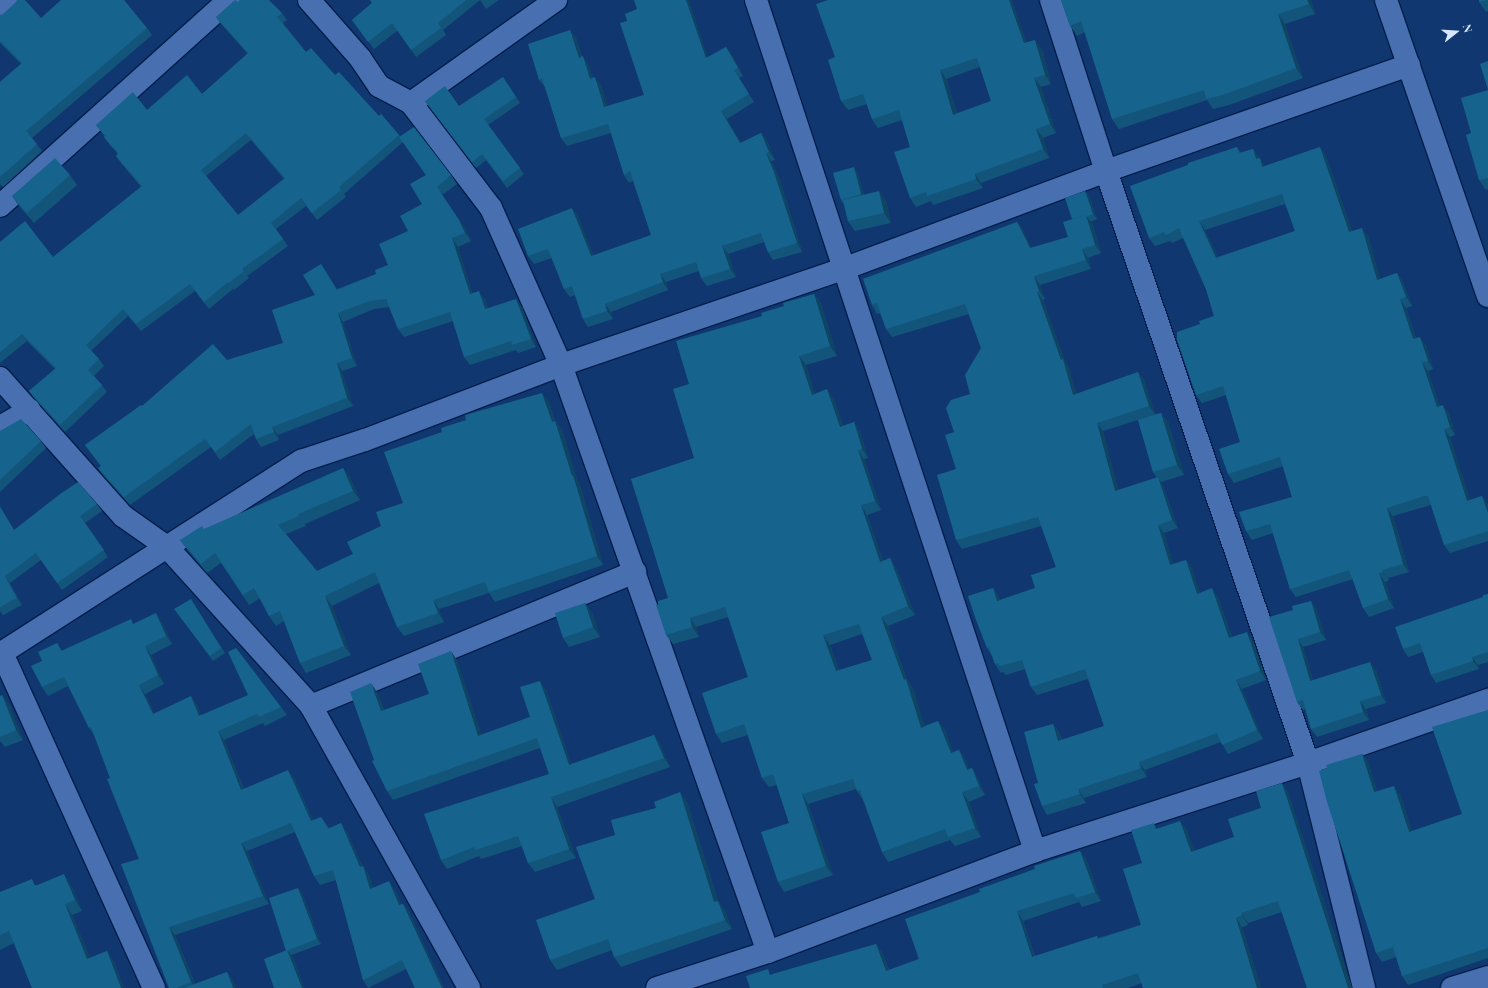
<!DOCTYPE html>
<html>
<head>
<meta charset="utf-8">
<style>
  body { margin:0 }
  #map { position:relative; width:1488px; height:988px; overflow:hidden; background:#113771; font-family:"Playfair Display",serif }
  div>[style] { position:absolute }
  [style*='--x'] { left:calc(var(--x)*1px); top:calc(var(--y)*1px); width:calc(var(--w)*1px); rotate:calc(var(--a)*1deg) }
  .roads { filter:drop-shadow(1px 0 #031e4a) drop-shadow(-1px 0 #031e4a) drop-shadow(0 1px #031e4a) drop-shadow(0 -1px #031e4a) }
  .minor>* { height:22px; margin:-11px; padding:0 11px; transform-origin:11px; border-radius:11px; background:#4870b0 }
  .wall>* { inset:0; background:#13557a }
  .shaded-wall>* { inset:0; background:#0f4563 }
  .building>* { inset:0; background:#16638e }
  span { translate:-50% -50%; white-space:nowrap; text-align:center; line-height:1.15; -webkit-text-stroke:3px #113771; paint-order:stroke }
  .north { position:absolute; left:1436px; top:12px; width:40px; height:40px; -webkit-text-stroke:3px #113771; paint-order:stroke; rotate:73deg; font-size:11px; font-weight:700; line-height:16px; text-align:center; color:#d9e7fd }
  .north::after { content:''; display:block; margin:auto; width:14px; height:18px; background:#d9e7fd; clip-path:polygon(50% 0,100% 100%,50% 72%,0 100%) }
</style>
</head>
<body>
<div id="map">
  <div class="roads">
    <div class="minor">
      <i style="--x:309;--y:0;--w:77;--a:48.7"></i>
      <i style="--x:360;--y:58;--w:34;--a:56"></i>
      <i style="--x:379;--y:86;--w:36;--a:28"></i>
      <i style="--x:411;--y:103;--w:132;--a:52.7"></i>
      <i style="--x:491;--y:208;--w:172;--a:66"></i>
      <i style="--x:561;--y:365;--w:622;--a:70.58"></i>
      <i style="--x:756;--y:0;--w:896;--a:71.85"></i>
      <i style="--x:1051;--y:0;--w:180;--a:72.2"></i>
      <i style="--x:1106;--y:171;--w:626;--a:71.16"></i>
      <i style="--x:1308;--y:763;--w:232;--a:76"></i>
      <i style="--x:1386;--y:0;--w:313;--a:71"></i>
      <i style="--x:0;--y:12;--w:18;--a:-43"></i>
      <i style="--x:411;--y:103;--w:178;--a:-35.4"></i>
      <i style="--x:0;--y:206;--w:308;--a:-42"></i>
      <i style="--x:0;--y:378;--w:185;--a:48.3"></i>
      <i style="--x:123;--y:516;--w:54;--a:35.2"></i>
      <i style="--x:167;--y:547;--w:215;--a:47.8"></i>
      <i style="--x:311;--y:706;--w:323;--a:60.7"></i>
      <i style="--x:0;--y:427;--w:34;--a:-30"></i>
      <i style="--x:2;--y:653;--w:368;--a:65.6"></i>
      <i style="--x:0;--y:654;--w:358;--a:-32.7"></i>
      <i style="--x:301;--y:461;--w:67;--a:-18.2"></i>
      <i style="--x:365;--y:440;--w:210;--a:-20.9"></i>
      <i style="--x:561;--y:365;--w:298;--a:-18.8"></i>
      <i style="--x:843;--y:269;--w:281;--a:-20.4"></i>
      <i style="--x:1106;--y:171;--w:321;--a:-19.3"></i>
      <i style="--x:311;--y:706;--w:351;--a:-22.5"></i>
      <i style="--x:657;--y:988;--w:117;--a:-18"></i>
      <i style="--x:768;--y:952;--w:285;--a:-20.7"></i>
      <i style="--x:1035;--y:851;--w:287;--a:-17.9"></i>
      <i style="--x:1308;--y:763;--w:191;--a:-19.3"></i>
      <i style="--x:1452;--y:988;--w:38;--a:-17"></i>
    </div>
  </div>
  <div class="wall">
    <i style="clip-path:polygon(370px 0,499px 0,486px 9px,480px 0,443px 30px,446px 35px,416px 57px,398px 30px,374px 49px,352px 20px,372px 3px)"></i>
    <i style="clip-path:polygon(1061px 0,1311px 0,1315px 14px,1285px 24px,1303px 78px,1229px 105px,1213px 109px,1207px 100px,1119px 129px,1112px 119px,1085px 32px,1077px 36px,1070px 26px)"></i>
    <i style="clip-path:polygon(1479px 0,1488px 0,1488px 11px,1486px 12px,1479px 2px)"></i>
    <i style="clip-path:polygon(evenodd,238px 2px,282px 13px,287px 20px,283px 23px,306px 52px,335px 75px,379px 116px,381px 114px,400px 136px,451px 175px,457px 184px,442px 195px,465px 228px,471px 241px,458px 247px,472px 293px,485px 299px,488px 308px,522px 307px,536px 347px,518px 353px,516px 350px,470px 365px,464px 357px,453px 321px,404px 337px,398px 329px,389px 307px,374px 309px,343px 322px,357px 366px,342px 371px,353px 406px,278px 435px,279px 440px,261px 447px,256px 439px,254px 434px,220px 460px,211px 447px,130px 505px,104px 476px,98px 468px,101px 466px,85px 445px,142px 406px,227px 360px,283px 343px,315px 295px,321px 264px,337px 289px,376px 274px,388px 265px,408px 231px,422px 204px,426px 175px,403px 142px,344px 194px,346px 197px,317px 220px,306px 206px,276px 229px,288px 246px,247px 276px,249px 278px,234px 290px,233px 289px,209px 309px,195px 291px,141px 331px,128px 316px,91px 351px,99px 359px,104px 366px,94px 376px,102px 385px,107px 392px,65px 432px,34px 398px,29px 391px,55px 369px,27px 341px,0 363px,0 242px,53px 257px,141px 187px,121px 163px,116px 156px,118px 154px,109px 144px,104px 137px,105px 136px,96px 125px,147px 110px,202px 94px,248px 54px,221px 24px,216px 17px,238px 2px,251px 140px,284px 179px,238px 215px,206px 176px,251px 140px)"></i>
    <i style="clip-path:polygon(637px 9px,708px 57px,726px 47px,732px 55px,743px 76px,739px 78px,754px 102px,727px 119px,741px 143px,761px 133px,767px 141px,775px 160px,771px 161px,780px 180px,802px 252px,773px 260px,768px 252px,764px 242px,728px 254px,736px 277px,707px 286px,701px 278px,699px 271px,666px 282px,668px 290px,611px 312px,613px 319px,588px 327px,583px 319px,575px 295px,570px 297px,564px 289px,552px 258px,534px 264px,528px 256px,578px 216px,593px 256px,651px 235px,633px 181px,629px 183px,624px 175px,611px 133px,567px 146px,561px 138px,545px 87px,539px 80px,570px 30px,576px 38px,582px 57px,588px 64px,593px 78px,601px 85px,607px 106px,644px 95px,627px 21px)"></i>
    <i style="clip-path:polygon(0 15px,41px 18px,147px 28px,152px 35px,32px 138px,42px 151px,3px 187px,0 184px,0 82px,21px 64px,0 43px)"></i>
    <i style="clip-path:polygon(evenodd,1027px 43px,1042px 49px,1051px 84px,1041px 87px,1056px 133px,1043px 138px,1049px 158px,981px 183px,983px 188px,933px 205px,931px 201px,916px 207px,910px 198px,910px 147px,902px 120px,878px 128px,872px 119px,867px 104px,848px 110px,841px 101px,835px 57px,1027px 43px,980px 67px,991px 101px,957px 113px,946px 79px,980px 67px)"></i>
    <i style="clip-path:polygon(1488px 61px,1488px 189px,1486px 190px,1479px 180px,1471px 133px,1488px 90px)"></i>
    <i style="clip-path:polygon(507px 83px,520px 103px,488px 125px,524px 174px,507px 188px,486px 160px,476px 168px,425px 101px,459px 106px)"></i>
    <i style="clip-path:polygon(evenodd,1237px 147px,1241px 153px,1253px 149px,1265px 166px,1320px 147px,1326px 156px,1352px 231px,1368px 236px,1380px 279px,1397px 273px,1403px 282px,1412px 306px,1406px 308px,1416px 338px,1426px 345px,1433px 369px,1428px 371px,1440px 406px,1449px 413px,1455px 435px,1450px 437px,1470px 500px,1482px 496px,1488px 505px,1488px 541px,1450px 553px,1444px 545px,1431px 505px,1393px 516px,1409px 572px,1388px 578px,1389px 580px,1385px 582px,1394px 608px,1369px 617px,1363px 608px,1353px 579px,1296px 597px,1290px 589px,1273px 533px,1252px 540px,1246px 531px,1292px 497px,1283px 466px,1234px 483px,1228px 474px,1240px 442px,1226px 395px,1202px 403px,1196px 395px,1200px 324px,1214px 316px,1206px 289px,1183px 238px,1172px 243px,1170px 241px,1155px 246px,1149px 238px,1188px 165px,1237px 147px,1285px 204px,1295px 231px,1218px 257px,1205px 230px,1285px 204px)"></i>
    <i style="clip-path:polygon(857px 172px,864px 195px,886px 201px,891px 223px,855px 231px,848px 221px,844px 205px,841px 200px)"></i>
    <i style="clip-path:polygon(70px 175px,77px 185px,34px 223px,19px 206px,12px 196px)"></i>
    <i style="clip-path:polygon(evenodd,1085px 191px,1089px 196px,1097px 219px,1090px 222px,1092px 223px,1101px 253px,1088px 258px,1091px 269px,1040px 285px,1045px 299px,1043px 300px,1065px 361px,1069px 368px,1076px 394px,1138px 372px,1144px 380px,1155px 414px,1161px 413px,1168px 422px,1184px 475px,1161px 482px,1163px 486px,1178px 528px,1164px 533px,1173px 564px,1186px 560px,1192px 568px,1200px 593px,1218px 597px,1232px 637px,1253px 641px,1266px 680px,1242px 689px,1263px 739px,1228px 754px,1221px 742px,1145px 770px,1147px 777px,1084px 798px,1086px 803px,1047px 815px,1042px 806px,1038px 783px,1053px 724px,1059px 732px,1062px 740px,1104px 726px,1088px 679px,1037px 695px,1031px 687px,1025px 669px,1006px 675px,1003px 672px,1001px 673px,995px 664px,992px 656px,987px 648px,993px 588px,999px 597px,1000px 600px,1035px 588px,1056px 567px,1041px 526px,962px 549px,956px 540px,956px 469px,954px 432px,970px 394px,981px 348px,969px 314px,892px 337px,886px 329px,880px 313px,877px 314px,872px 305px,1017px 222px,1023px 230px,1031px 248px,1068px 237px,1072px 219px,1085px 191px,1138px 420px,1153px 472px,1157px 478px,1118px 490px,1103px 431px,1138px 420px)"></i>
    <i style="clip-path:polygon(evenodd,814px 294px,821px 303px,837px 356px,806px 365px,815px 394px,834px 399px,843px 426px,854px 422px,860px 432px,868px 458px,864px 459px,881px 510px,867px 515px,883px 561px,890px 558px,896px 568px,915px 615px,888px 626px,907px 680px,913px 688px,924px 726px,938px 721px,945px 730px,953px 752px,959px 750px,965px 759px,969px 769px,972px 768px,978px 778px,985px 795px,969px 802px,981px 837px,955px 846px,950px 840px,888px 862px,882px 852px,863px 800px,857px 791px,856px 789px,808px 804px,833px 875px,784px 892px,778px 882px,789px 823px,777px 785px,769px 787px,762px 778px,748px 735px,722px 743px,716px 734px,748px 677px,728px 617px,696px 627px,699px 637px,673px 644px,666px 635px,658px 605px,668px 598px,694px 458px,689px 384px,762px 316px,784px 306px,814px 294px,862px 634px,872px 660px,839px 670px,830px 645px,862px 634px)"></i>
    <i style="clip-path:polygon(549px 402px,555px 421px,562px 430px,577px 480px,580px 485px,603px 565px,495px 602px,489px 593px,439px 609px,444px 622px,404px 636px,397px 627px,379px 583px,332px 606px,351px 655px,306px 673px,300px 663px,284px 621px,276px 626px,269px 616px,260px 598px,249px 605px,221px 563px,207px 573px,187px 549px,180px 540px,343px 468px,350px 477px,360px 500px,305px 524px,306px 526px,286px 534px,317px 571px,353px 554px,381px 526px,403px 503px)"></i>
    <i style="clip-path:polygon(0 431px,41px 441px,46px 448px,0 492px)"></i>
    <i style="clip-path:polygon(97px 504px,102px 511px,85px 523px,108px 557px,62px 590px,41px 560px,10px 583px,22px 605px,3px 615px,0 611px,0 506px,14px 530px)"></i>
    <i style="clip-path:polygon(1488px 594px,1488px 662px,1478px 665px,1479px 669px,1436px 683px,1431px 675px,1423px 652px,1408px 657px,1403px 649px)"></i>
    <i style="clip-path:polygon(1311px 601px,1316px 609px,1326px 640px,1303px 647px,1313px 680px,1376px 670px,1386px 703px,1366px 709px,1369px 720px,1317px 737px,1311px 729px,1305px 709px,1303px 710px,1297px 702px,1293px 610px)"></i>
    <i style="clip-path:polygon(585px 603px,592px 613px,600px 637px,569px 647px,563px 638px)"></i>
    <i style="clip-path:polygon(194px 604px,225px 653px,213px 661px,178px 614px)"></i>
    <i style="clip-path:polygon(162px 622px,172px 644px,151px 655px,164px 684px,145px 694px,154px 713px,197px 705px,201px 715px,281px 707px,287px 715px,265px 726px,263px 723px,224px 740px,244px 789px,294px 778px,313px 820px,321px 817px,329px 828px,341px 823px,347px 832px,362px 866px,363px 866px,369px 875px,373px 888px,395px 890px,401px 904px,403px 904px,409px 912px,444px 988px,415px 988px,406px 969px,368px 988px,363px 980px,336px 880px,320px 885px,314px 876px,295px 832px,247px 851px,269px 904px,175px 935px,195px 984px,227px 972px,232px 979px,236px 988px,169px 988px,139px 859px,95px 736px,89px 728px,68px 686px,48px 696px,42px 687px,57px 643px,62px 651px,134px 624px)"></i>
    <i style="clip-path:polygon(457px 660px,481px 735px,530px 717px,546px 690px,571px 764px,654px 735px,660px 744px,670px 767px,557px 807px,576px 858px,535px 872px,528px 863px,522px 846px,481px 859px,479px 856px,447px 869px,441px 860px,549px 774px,540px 748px,393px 800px,387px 791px,374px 760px,377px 692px,384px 710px,429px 694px)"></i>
    <i style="clip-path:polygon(2px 695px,9px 704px,23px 740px,5px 747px,0 741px,0 696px)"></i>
    <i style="clip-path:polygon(1488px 710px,1488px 958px,1408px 985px,1402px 976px,1396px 957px,1382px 962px,1376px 953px,1327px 768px,1362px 754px,1368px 762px,1377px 791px,1400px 794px,1412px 831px,1462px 814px)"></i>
    <i style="clip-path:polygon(680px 792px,687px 802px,718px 901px,725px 911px,732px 929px,621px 967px,614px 957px,612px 950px,557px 970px,550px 960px,595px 899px,615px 835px)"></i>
    <i style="clip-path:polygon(1288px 792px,1352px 988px,1307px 988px,1282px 912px,1248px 923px,1248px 925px,1242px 927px,1261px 988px,1143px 988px,1142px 983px,1128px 988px,750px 988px,772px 974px,876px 944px,883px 954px,889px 970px,919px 959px,980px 892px,1035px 869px,1080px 851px,1087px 861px,1101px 901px,1082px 907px,1079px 902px,1023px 921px,1035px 956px,1097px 936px,1098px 938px,1141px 925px,1142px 863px,1158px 828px,1187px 830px,1194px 851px,1234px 837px,1261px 808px)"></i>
    <i style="clip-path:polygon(36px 885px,71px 885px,82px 911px,72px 915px,90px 958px,107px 951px,114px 962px,124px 988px,32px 988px,14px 943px,0 950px,0 892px)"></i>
    <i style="clip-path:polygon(302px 893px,321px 944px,291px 955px,293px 958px,304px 988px,274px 988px,286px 951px)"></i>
  </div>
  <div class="shaded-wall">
    <i style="clip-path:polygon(686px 0,689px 0,711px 67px,706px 58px)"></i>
    <i style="clip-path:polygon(1009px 0,1012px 0,1030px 52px,1024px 43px)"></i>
    <i style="clip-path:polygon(1307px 0,1311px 0,1315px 14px,1309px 4px)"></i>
    <i style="clip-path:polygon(1278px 14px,1285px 24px,1303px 78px,1296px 68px)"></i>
    <i style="clip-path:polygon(570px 30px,576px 38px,584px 66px,579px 58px)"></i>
    <i style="clip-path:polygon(1035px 40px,1042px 49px,1051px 84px,1045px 75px)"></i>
    <i style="clip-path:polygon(726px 47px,732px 55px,743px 76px,738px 68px)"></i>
    <i style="clip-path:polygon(583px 56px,588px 64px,596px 87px,590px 79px)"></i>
    <i style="clip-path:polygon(940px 70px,946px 79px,960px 124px,953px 115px)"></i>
    <i style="clip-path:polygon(595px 77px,601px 85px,610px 115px,604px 107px)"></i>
    <i style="clip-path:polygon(1034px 78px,1041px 87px,1056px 133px,1050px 124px)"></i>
    <i style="clip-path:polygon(721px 111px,727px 119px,746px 151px,740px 143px)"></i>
    <i style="clip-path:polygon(1036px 129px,1043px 138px,1049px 158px,1043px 149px)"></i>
    <i style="clip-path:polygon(761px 133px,767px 141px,775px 160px,769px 152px)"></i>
    <i style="clip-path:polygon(1320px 147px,1326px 156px,1355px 240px,1349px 232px)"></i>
    <i style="clip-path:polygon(1253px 149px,1259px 157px,1262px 168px,1256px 159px)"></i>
    <i style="clip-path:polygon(766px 153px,771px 161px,780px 180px,802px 252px,797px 243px)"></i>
    <i style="clip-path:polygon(1260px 158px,1266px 167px,1262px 167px)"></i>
    <i style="clip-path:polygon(854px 167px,857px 172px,865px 199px,861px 194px)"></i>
    <i style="clip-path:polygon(975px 174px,981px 183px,983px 188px,976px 179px)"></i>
    <i style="clip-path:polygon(437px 187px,465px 228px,471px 241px,465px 233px)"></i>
    <i style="clip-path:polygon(879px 191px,886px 201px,891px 223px,884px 213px)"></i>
    <i style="clip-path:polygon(1085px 191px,1089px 196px,1097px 219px,1093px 214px)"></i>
    <i style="clip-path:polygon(572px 208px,578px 216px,597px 264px,591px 256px)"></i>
    <i style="clip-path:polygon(1086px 215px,1092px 223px,1101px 253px,1095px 245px)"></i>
    <i style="clip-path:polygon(1199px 221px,1205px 230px,1222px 266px,1216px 258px)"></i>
    <i style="clip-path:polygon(1017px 222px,1023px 230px,1036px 257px,1030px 248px)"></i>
    <i style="clip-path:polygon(1362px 228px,1368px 236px,1383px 288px,1377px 280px)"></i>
    <i style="clip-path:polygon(452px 238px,458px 247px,475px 303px,470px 294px)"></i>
    <i style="clip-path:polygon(722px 246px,728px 254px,736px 277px,730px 269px)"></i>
    <i style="clip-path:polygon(1082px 249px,1088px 258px,1091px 269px,1086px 260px)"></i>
    <i style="clip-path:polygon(321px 264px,327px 272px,342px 298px,337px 290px)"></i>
    <i style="clip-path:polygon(1397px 273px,1403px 282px,1412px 306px,1406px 297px)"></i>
    <i style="clip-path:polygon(660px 274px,666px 282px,668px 290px,663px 282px)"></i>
    <i style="clip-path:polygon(1034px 276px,1040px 285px,1045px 299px,1039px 291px)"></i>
    <i style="clip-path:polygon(479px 291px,485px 299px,491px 317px,485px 309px)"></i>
    <i style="clip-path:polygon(1037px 292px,1043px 300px,1065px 361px,1069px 368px,1079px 403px,1073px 395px,1061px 360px)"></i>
    <i style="clip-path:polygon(814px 294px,821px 303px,837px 356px,830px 346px)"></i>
    <i style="clip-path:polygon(516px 299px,522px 307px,536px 347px,531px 339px)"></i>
    <i style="clip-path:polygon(1400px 299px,1406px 308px,1419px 348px,1413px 339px)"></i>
    <i style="clip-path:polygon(605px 304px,611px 312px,613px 319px,607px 311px)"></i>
    <i style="clip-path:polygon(338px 313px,343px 322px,357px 366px,352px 358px)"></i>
    <i style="clip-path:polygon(1420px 337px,1426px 345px,1433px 369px,1428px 361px)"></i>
    <i style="clip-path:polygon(799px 356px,806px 365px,818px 404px,812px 395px)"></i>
    <i style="clip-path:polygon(1422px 362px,1428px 371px,1443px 415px,1437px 407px)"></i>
    <i style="clip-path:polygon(337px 363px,342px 371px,353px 406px,347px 398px)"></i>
    <i style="clip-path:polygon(1138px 372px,1144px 380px,1155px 414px,1149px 406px)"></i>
    <i style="clip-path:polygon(827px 389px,834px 399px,847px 436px,840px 427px)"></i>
    <i style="clip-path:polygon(542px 393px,549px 402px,558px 432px,552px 422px)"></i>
    <i style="clip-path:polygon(1443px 405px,1449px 413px,1455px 435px,1450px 427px)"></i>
    <i style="clip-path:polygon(1161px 413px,1168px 422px,1184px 475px,1177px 465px)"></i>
    <i style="clip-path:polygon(555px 421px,562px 430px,577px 480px,580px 485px,603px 565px,597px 556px)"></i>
    <i style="clip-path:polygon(854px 422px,860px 432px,868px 458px,862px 449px)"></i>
    <i style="clip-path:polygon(1097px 423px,1103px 431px,1121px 499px,1115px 491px)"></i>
    <i style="clip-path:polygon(272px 427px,278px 435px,279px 440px,274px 432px)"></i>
    <i style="clip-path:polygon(1444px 429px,1450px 437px,1473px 509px,1467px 501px)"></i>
    <i style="clip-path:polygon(858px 450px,864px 459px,881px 510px,875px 501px)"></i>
    <i style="clip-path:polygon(343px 468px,350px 477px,360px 500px,353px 491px)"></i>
    <i style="clip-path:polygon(1158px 477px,1163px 486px,1178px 528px,1172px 520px)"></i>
    <i style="clip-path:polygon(1482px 496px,1488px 504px,1488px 513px)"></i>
    <i style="clip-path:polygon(861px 505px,867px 515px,887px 571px,880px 562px)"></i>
    <i style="clip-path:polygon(0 506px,19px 537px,14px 530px,0 507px)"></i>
    <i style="clip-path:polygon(1387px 508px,1393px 516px,1409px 572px,1403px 564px)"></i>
    <i style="clip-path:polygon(1158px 525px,1164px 533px,1176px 573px,1170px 565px)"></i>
    <i style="clip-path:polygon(890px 558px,896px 568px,915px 615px,908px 606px)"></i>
    <i style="clip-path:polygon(1186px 560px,1192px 568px,1203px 602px,1197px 594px)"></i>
    <i style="clip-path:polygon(1382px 570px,1388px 578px,1389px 580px,1383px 572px)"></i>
    <i style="clip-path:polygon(1379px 573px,1385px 582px,1394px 608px,1388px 599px)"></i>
    <i style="clip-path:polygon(5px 576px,10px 583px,22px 605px,17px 598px)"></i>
    <i style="clip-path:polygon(993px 588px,999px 597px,1003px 609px,997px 601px)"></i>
    <i style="clip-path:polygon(1212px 588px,1218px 597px,1235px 647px,1229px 638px)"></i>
    <i style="clip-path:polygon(325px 596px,332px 606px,351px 655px,344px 646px)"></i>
    <i style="clip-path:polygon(433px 600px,439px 609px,444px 622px,438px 613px)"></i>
    <i style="clip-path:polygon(1311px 601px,1316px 609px,1326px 640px,1320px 632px)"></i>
    <i style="clip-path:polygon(585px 603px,592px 613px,600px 637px,593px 627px)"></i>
    <i style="clip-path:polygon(156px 613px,162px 622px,172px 644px,166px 636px)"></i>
    <i style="clip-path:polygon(881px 617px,888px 626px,907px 680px,913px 688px,928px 737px,921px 728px)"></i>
    <i style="clip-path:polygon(690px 618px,696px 627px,699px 637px,692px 627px)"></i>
    <i style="clip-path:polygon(1247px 632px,1253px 641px,1266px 680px,1260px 671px)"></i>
    <i style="clip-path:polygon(823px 635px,830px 645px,842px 680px,836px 671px)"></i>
    <i style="clip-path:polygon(1298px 639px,1303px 647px,1316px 689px,1310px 681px)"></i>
    <i style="clip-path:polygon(145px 646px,151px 655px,164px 684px,158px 675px)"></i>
    <i style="clip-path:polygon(451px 651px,457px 660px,485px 745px,478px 736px)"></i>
    <i style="clip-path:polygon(1472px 657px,1478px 665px,1479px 669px,1473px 661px)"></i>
    <i style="clip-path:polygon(1370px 662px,1376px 670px,1386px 703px,1381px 695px)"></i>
    <i style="clip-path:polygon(1236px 680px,1242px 689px,1263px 739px,1257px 730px)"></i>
    <i style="clip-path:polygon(540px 681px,546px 690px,575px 774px,569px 765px)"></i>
    <i style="clip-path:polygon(371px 683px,377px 692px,387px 720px,381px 711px)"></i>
    <i style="clip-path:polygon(139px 685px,145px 694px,159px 723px,153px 714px)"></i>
    <i style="clip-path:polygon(2px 695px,9px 704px,23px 740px,16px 730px)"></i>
    <i style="clip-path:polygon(191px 696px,197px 705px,205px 724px,199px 716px)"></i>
    <i style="clip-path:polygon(1360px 701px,1366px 709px,1369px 720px,1363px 712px)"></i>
    <i style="clip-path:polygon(938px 721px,945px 730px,957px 763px,951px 753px)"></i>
    <i style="clip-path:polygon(1053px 724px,1059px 732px,1064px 750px,1058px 741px)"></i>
    <i style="clip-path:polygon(218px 731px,224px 740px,247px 798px,241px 790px)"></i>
    <i style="clip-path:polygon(654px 735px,660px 744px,670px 767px,664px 758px)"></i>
    <i style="clip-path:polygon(959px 750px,965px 759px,974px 779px,967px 770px)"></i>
    <i style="clip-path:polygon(1362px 754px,1368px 762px,1380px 801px,1374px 792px)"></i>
    <i style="clip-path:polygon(1139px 762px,1145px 770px,1147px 777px,1141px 768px)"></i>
    <i style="clip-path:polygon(972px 768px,978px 778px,985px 795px,979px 786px)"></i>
    <i style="clip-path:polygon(288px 770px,294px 778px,317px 830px,311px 821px)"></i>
    <i style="clip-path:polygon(1282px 783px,1288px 792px,1352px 988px,1348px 988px)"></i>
    <i style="clip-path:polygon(1394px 786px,1400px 794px,1415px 840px,1409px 832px)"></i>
    <i style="clip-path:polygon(1078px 789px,1084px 798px,1086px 803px,1080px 794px)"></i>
    <i style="clip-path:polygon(680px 792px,687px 802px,721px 912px,714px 902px)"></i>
    <i style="clip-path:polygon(962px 792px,969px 802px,981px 837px,975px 828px)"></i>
    <i style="clip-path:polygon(802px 794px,808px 804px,833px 875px,826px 866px)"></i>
    <i style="clip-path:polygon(551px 797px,557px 807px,576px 858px,569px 849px)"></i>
    <i style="clip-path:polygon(1180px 821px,1187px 830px,1198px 861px,1191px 852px)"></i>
    <i style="clip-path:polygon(341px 823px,347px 832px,366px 876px,360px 867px)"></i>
    <i style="clip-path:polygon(241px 843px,247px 851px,269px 904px,263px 896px)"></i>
    <i style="clip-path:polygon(1080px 851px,1087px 861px,1101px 901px,1095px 892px)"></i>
    <i style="clip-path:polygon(363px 866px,369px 875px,376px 898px,370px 889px)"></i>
    <i style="clip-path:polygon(64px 874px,71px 885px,82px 911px,75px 900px)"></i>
    <i style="clip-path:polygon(389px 881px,395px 890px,405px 914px,399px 905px)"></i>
    <i style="clip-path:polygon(298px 888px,302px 893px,321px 944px,317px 939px)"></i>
    <i style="clip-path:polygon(718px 901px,725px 911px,732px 929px,725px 920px)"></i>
    <i style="clip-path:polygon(65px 904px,72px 915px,95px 970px,87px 959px)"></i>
    <i style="clip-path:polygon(403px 904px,409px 912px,444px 988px,442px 988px)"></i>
    <i style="clip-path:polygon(1017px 911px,1023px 921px,1038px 967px,1032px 957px)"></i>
    <i style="clip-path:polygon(1241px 913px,1248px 923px,1248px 925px,1242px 915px)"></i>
    <i style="clip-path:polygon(1236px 918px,1242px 927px,1261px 988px,1257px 988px)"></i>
    <i style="clip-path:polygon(169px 927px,175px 935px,196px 988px,191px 982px)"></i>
    <i style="clip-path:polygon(876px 944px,883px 954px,892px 980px,886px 971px)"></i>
    <i style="clip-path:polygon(287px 950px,293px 958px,304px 988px,302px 988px)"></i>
    <i style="clip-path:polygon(107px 951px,114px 962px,124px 988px,121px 988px)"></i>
    <i style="clip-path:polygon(227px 972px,232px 979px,236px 988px,233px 988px)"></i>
  </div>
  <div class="building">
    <i style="clip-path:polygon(17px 0,25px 0,41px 18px,61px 0,124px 0,147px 28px,26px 131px,37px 144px,0 177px,0 82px,22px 63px,0 41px,0 15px,3px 14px,16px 2px)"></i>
    <i style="clip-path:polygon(evenodd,235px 0,238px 2px,240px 0,269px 0,282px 13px,277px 17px,306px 52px,311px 48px,335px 75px,339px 72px,379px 116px,381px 114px,399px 135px,339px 187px,341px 190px,312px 213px,301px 198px,271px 223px,283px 239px,242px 269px,244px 271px,229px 283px,228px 282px,204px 302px,190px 284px,136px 324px,123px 309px,86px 345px,99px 359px,88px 370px,102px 385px,60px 425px,29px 391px,56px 368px,22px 334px,0 352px,0 242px,25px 221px,53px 257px,142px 186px,116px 156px,118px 153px,104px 137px,105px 136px,96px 125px,133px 92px,147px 110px,187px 75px,202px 94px,248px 53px,216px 17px,235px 0,246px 133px,285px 178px,238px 215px,201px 170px,246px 133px)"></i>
    <i style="clip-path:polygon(370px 0,466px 0,438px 23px,441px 28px,411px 50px,392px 23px,368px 42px,352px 20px,372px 3px)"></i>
    <i style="clip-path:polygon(634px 0,686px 0,706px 58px,726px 47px,738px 68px,734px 70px,749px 94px,721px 111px,740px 143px,761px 133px,769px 152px,766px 153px,774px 172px,797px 243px,768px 252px,761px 233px,722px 246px,730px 269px,701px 278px,696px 262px,660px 274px,663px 282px,605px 304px,607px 311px,583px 319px,572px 286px,564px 289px,548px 249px,528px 256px,518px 229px,572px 208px,591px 256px,651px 235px,630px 171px,624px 175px,608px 124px,561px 138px,542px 78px,539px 80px,528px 44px,570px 30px,579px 58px,583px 56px,590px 79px,595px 77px,604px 107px,644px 95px,620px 23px,627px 21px,625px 14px,637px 9px)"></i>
    <i style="clip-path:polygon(evenodd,828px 0,1009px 0,1024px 43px,1035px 40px,1045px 75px,1034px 78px,1050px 124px,1036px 129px,1043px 149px,975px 174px,976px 179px,927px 196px,926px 192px,910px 198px,894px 152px,910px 147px,899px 110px,872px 119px,863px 94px,841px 101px,828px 60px,835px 57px,816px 4px,828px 0,977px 58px,991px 101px,953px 115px,940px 70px,977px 58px)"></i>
    <i style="clip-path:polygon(1061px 0,1307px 0,1309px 4px,1278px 14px,1296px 68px,1223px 95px,1206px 99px,1204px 90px,1112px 119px,1081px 21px,1070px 26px)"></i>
    <i style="clip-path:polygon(1479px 0,1487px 0,1479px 2px)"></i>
    <i style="clip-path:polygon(1488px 61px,1488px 178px,1479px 180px,1466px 135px,1471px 133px,1461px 98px,1488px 90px,1480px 64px)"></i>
    <i style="clip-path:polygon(503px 77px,516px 97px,484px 119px,520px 168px,503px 181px,482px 154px,472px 162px,425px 101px,445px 86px,459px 106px)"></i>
    <i style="clip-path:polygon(414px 127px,451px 175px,437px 187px,459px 220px,465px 233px,452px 238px,470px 294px,479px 291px,485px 309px,516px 299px,531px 339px,512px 345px,511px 341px,464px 357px,450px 312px,398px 329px,386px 299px,369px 301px,338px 313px,352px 358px,337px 363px,347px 398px,272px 427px,274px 432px,256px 439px,251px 424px,215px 452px,205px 439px,124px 497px,98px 468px,101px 466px,85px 445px,141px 405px,142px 406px,213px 344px,227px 360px,283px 343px,272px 310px,315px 295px,303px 275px,321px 264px,337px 290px,376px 274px,375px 270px,388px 265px,379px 244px,408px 231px,400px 216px,422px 204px,410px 184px,426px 175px,399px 137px)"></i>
    <i style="clip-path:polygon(evenodd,1237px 147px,1239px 153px,1253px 149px,1256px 159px,1260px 158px,1262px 167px,1320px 147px,1349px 232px,1362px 228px,1377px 280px,1397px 273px,1406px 297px,1400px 299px,1413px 339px,1420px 337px,1428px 361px,1422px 362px,1437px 407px,1443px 405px,1450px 427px,1444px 429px,1467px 501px,1482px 496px,1488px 513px,1488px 531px,1444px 545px,1428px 496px,1424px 496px,1387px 508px,1403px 564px,1382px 570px,1383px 572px,1379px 573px,1388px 599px,1363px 608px,1349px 570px,1290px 589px,1270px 524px,1246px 531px,1239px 512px,1292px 497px,1280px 457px,1228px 474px,1219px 449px,1240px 442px,1223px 386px,1196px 395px,1177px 340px,1177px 332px,1200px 324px,1199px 321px,1214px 316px,1206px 289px,1179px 228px,1166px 235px,1164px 232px,1149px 238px,1130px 186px,1188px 165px,1188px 163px,1237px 147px,1282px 194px,1295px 231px,1216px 258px,1199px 221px,1282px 194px)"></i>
    <i style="clip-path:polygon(55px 158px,70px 175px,27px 213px,12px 196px)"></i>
    <i style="clip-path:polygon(854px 167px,861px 194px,841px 200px,833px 173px)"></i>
    <i style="clip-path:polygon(879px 191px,884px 213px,848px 221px,843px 200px)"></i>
    <i style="clip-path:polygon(1085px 191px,1093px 214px,1087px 217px,1086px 215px,1072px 219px,1065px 198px)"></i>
    <i style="clip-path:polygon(1086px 215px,1095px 245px,1082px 249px,1086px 260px,1034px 276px,1039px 291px,1037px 292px,1061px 360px,1063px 359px,1073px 395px,1138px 372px,1149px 406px,1097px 423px,1115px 491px,1158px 477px,1172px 520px,1158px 525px,1170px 565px,1186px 560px,1197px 594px,1212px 588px,1229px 638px,1247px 632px,1260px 671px,1236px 680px,1257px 730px,1222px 745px,1217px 733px,1139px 762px,1141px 768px,1078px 789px,1080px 794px,1042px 806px,1034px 784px,1038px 783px,1024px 732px,1053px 724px,1058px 741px,1104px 726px,1085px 669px,1031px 687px,1022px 660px,1000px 666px,998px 663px,995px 664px,989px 647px,987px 648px,976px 620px,968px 596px,993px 588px,997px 601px,1035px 588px,1031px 575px,1056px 567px,1038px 517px,956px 540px,937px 475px,956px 469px,945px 435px,954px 432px,946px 408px,951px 400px,970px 394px,965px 375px,981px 348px,965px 304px,886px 329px,877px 303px,872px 305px,863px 279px,1017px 222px,1030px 248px,1068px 237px,1063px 222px)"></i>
    <i style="clip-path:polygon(evenodd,814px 294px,830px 346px,799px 356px,812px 395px,827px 389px,840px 427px,854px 422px,862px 449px,858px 450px,875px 501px,861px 505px,880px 562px,890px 558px,908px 606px,881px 617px,904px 680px,906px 679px,921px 728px,938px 721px,951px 753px,959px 750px,967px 770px,972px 768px,979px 786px,962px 792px,975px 828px,948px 837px,945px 829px,882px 852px,860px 790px,857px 791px,853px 779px,802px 794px,826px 866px,778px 882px,761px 832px,789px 823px,773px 774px,762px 778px,744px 724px,716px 734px,702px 693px,748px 677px,725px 607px,690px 618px,692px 627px,666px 635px,656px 605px,658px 605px,658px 601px,668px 598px,631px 479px,694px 458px,673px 389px,689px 384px,676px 341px,762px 316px,761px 313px,784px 306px,783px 303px,814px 294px,859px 624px,872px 660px,836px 671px,823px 635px,859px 624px)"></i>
    <i style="clip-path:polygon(542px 393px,552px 422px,555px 421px,572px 476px,573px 475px,597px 556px,489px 592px,485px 582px,433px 600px,438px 613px,397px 627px,375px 572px,325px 596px,344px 646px,300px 663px,280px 611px,269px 616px,254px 588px,243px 595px,215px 553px,201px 564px,180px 540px,202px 526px,204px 529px,343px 468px,353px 491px,298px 514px,299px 516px,278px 525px,317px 571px,353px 554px,347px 542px,381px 526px,376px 512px,403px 503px,384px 452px,442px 432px,441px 428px,466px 420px,465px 415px)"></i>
    <i style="clip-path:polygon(1161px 413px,1177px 465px,1153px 472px,1138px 420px)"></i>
    <i style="clip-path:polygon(21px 419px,41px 441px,0 480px,0 431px)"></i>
    <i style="clip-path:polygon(78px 482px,97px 504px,80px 516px,104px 550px,57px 583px,36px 553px,5px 576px,17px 598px,0 607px,0 507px,14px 530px,60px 494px)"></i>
    <i style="clip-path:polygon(1488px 594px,1488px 652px,1472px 657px,1473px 661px,1431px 675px,1420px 643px,1403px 649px,1395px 627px,1483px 597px,1483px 595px)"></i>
    <i style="clip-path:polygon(191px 599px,221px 648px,210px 656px,174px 609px)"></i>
    <i style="clip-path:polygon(1311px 601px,1320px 632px,1298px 639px,1310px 681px,1370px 662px,1381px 695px,1360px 701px,1363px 712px,1311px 729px,1303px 700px,1297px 702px,1269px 617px,1293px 610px,1292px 606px)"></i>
    <i style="clip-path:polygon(585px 603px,593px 627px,563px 638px,555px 613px)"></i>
    <i style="clip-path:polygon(156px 613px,166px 636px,145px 646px,158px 675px,139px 685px,153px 714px,191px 696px,199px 716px,248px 695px,228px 652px,236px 648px,281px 707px,259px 717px,257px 714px,218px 731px,241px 790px,288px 770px,311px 821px,321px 817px,328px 829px,341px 823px,360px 867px,363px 866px,370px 889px,389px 881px,399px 905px,403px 904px,442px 988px,415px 988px,402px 960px,363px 980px,333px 870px,314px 876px,291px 823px,241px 843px,263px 896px,169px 927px,191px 982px,176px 988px,169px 988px,121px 864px,139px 859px,107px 779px,110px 778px,91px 727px,89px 728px,64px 677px,42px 687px,31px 666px,42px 661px,38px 652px,57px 643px,61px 651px,131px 619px,133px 624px)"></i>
    <i style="clip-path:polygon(451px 651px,478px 736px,530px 717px,520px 687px,540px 681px,569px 765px,654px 735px,664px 758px,551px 797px,569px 849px,528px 863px,518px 836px,475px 850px,474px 847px,441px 860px,424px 814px,549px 774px,537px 738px,387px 791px,372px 761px,374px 760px,350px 692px,371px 683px,381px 711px,429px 694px,418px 664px)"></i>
    <i style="clip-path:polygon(2px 695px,16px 730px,0 737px,0 696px)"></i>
    <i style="clip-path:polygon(1488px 710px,1488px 948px,1402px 976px,1393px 947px,1376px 953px,1327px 802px,1319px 771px,1327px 768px,1326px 765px,1362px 754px,1374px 792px,1394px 786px,1409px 832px,1462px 814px,1432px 727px)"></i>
    <i style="clip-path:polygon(1282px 783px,1348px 988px,1307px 988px,1278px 901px,1241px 913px,1242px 915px,1236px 918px,1257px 988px,1143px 988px,1138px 973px,1102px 985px,1103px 988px,750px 988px,746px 976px,768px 969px,770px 975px,876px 944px,886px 971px,919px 959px,905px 919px,980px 892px,979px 889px,1035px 869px,1034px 866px,1080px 851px,1095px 892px,1076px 898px,1074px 893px,1017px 911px,1032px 957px,1097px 936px,1098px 939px,1141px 925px,1123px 869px,1142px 863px,1131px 830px,1154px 823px,1156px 829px,1180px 821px,1191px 852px,1234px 837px,1228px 819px,1261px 808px,1256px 791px)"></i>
    <i style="clip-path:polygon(680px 792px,714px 902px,718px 901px,725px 920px,614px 957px,608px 939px,550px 960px,536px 920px,595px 899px,576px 847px,615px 835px,611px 820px,656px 808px,654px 802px)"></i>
    <i style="clip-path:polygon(64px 874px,75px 900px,65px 904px,87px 959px,107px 951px,121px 988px,32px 988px,9px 931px,0 935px,0 892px,32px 879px,35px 886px)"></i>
    <i style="clip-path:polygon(298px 888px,317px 939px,286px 951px,269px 898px)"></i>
    <i style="clip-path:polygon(287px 950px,302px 988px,274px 988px,264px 959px)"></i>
    <i style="clip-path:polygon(227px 972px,233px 988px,184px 988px)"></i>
  </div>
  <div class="north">N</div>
</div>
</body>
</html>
